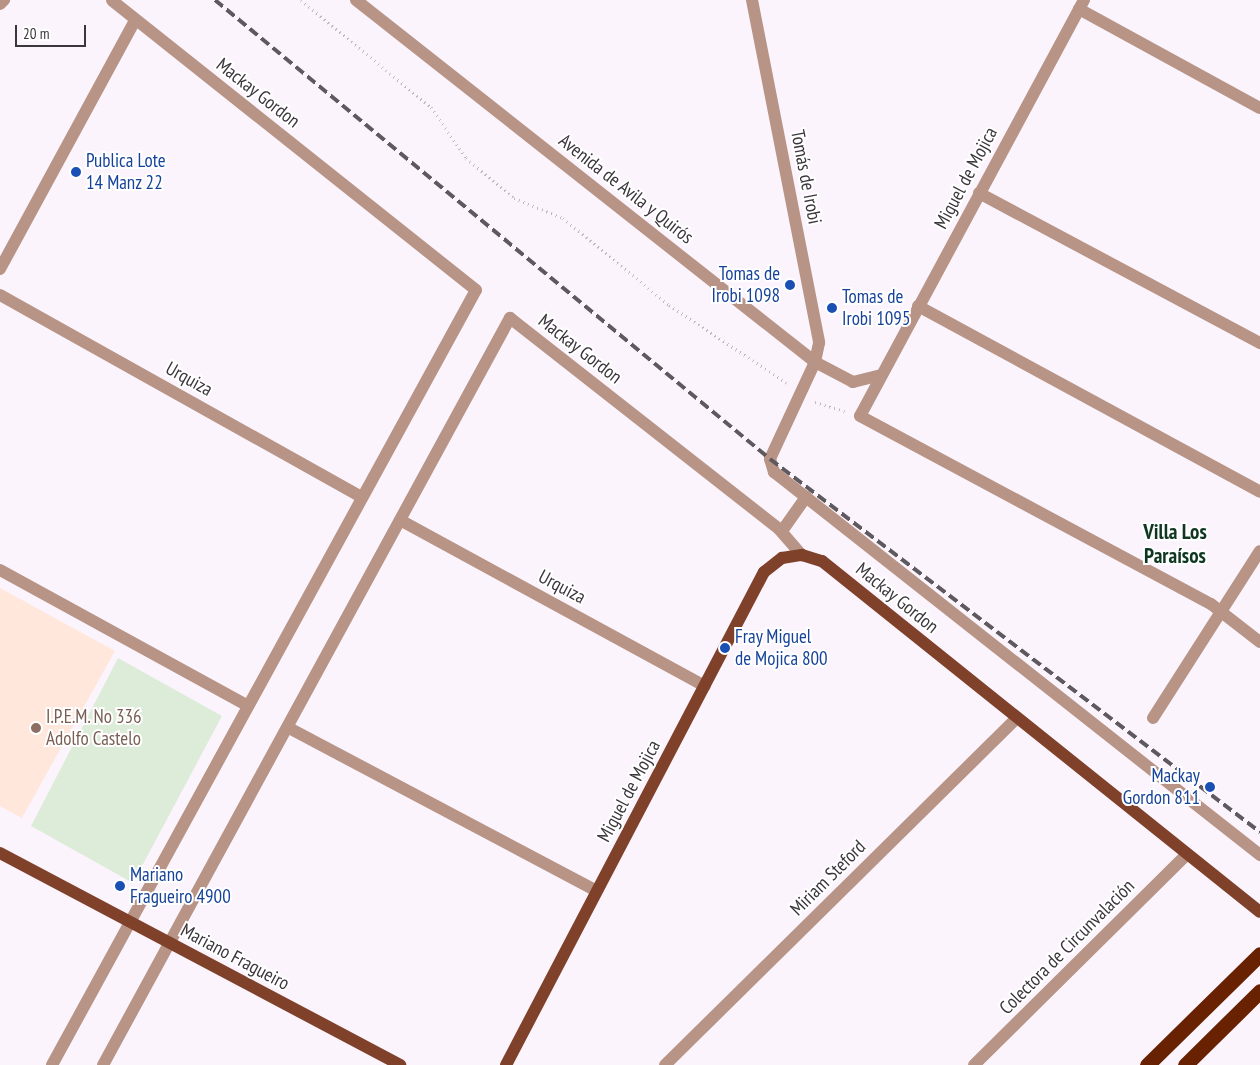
<!DOCTYPE html>
<html>
<head>
<meta charset="utf-8">
<style>
  body { margin:0 }
  #map { position:relative; width:1260px; height:1065px; overflow:hidden; background:#fbf4fd; font-family:"PT Sans Narrow",sans-serif }
  div>[style] { position:absolute }
  [style*='--x'] { left:calc(var(--x)*1px); top:calc(var(--y)*1px); width:calc(var(--w)*1px); rotate:calc(var(--a)*1deg) }
  .education>* { inset:0; background:#ffe7dc }
  .green>* { inset:0; background:#ddecd9 }
  .path>* { height:3px; margin-top:-1.5px; transform-origin:0; background:repeating-linear-gradient(90deg,#beb8c0 0 1px,transparent 0 5px) }
  .minor>* { height:12px; margin:-6px; padding:0 6px; transform-origin:6px; border-radius:6px; background:#b89486 }
  .major>* { height:12px; margin:-6px; padding:0 6px; transform-origin:6px; border-radius:6px; background:#7f412a }
  .highway>* { height:15px; margin:-7.5px; padding:0 7.5px; transform-origin:7.5px; border-radius:7.5px; background:#682101 }
  .rail>* { height:4px; margin-top:-2px; transform-origin:0; background:repeating-linear-gradient(90deg,#5e595f 0 10px,transparent 0 15px) }
  .dots>* { width:14px; height:14px; translate:-50% -50%; box-sizing:border-box; border:2px solid #fff; border-radius:50% }
  span { translate:-50% -50%; white-space:nowrap; text-align:center; line-height:1.15; -webkit-text-stroke:4px #fff; paint-order:stroke }
  .street-label { font-size:19px; color:#3b363c }
  .transit-label { font-size:19px; color:#164399 }
  .left { translate:0 -50%; text-align:left }
  .right { translate:-100% -50%; text-align:right }
  .education-label { font-size:19px; color:#785e54 }
  .quarter-label { font-size:21px; color:#0f3721; font-weight:700 }
  .scale { position:absolute; left:15px; top:25px; width:71px; height:22px; box-sizing:border-box; border:2px solid #3b363c; border-top:0; padding-left:6px; font-size:15px; line-height:18px; white-space:nowrap; color:#3b363c; -webkit-text-stroke:4px #fff; paint-order:stroke }
</style>
</head>
<body>
<div id="map">
  <div class="education">
    <i style="clip-path:polygon(0 588px,115px 651px,22px 818px,0 806px)"></i>
  </div>
  <div class="green">
    <i style="clip-path:polygon(118px 658px,222px 716px,133px 883px,31px 826px)"></i>
  </div>
  <div class="path">
    <i style="--x:301;--y:0;--w:168;--a:39.5"></i>
    <i style="--x:431;--y:107;--w:62;--a:55.5"></i>
    <i style="--x:466;--y:158;--w:62;--a:39.8"></i>
    <i style="--x:514;--y:198;--w:53;--a:22.2"></i>
    <i style="--x:563;--y:218;--w:137;--a:39.4"></i>
    <i style="--x:669;--y:305;--w:141;--a:33.5"></i>
    <i style="--x:815;--y:402;--w:31;--a:17"></i>
  </div>
  <div class="minor">
    <i style="--x:356;--y:0;--w:585;--a:38.26"></i>
    <i style="--x:815;--y:362;--w:43;--a:27.8"></i>
    <i style="--x:853;--y:382;--w:29;--a:-14"></i>
    <i style="--x:752;--y:0;--w:349;--a:78.9"></i>
    <i style="--x:819;--y:343;--w:19;--a:102"></i>
    <i style="--x:815;--y:362;--w:107;--a:114.9"></i>
    <i style="--x:770;--y:459;--w:14;--a:73"></i>
    <i style="--x:774;--y:472;--w:619;--a:38.24"></i>
    <i style="--x:1084;--y:0;--w:472;--a:118.3"></i>
    <i style="--x:860;--y:416;--w:398;--a:28.2"></i>
    <i style="--x:1211;--y:604;--w:62;--a:37.8"></i>
    <i style="--x:0;--y:4;--w:6;--a:-45"></i>
    <i style="--x:1079;--y:9;--w:206;--a:28.7"></i>
    <i style="--x:979;--y:193;--w:319;--a:28.1"></i>
    <i style="--x:0;--y:269;--w:283;--a:-61.5"></i>
    <i style="--x:0;--y:295;--w:412;--a:29.2"></i>
    <i style="--x:918;--y:306;--w:389;--a:28.5"></i>
    <i style="--x:400;--y:520;--w:347;--a:28.6"></i>
    <i style="--x:782;--y:531;--w:42;--a:-54.8"></i>
    <i style="--x:0;--y:570;--w:283;--a:28.7"></i>
    <i style="--x:1153;--y:718;--w:198;--a:-57.4"></i>
    <i style="--x:289;--y:728;--w:348;--a:27.9"></i>
    <i style="--x:52;--y:1065;--w:883;--a:-61.32"></i>
    <i style="--x:476;--y:290;--w:465;--a:-141.5"></i>
    <i style="--x:103;--y:1065;--w:851;--a:-61.42"></i>
    <i style="--x:510;--y:318;--w:342;--a:38.1"></i>
    <i style="--x:779;--y:529;--w:35;--a:49"></i>
    <i style="--x:665;--y:1065;--w:494;--a:-44.6"></i>
    <i style="--x:974;--y:1065;--w:298;--a:-44.7"></i>
  </div>
  <div class="major">
    <i style="--x:0;--y:853;--w:453;--a:27.9"></i>
    <i style="--x:506;--y:1065;--w:556;--a:-62.38"></i>
    <i style="--x:764;--y:572;--w:23;--a:-38"></i>
    <i style="--x:782;--y:558;--w:20;--a:-9"></i>
    <i style="--x:802;--y:555;--w:21;--a:17"></i>
    <i style="--x:822;--y:561;--w:561;--a:38.71"></i>
  </div>
  <div class="highway">
    <i style="--x:1147;--y:1065;--w:158;--a:-44.5"></i>
    <i style="--x:1185;--y:1065;--w:105;--a:-44.6"></i>
  </div>
  <div class="rail">
    <i style="--x:215;--y:0;--w:720;--a:39.59"></i>
    <i style="--x:770;--y:459;--w:616;--a:37.28"></i>
  </div>
  <div class="dots">
    <i style="left:76px;top:172px;background:#1a4fb4"></i>
    <i style="left:790px;top:285px;background:#1a4fb4"></i>
    <i style="left:832px;top:308px;background:#1a4fb4"></i>
    <i style="left:725px;top:648px;background:#1a4fb4"></i>
    <i style="left:36px;top:728px;background:#8d6e63"></i>
    <i style="left:1210px;top:787px;background:#1a4fb4"></i>
    <i style="left:120px;top:886px;background:#1a4fb4"></i>
  </div>
  <div class="street-label">
    <span style="left:258px;top:93px;rotate:38deg">Mackay Gordon</span>
    <span style="left:806px;top:177px;rotate:79deg">Tomás de Irobi</span>
    <span style="left:966px;top:178px;rotate:-62deg">Miguel de Mojica</span>
    <span style="left:626px;top:189px;rotate:38deg">Avenida de Avila y Quirós</span>
    <span style="left:580px;top:349px;rotate:38deg">Mackay Gordon</span>
    <span style="left:189px;top:379px;rotate:29deg">Urquiza</span>
    <span style="left:562px;top:587px;rotate:28deg">Urquiza</span>
    <span style="left:897px;top:598px;rotate:39deg">Mackay Gordon</span>
    <span style="left:629px;top:791px;rotate:-62deg">Miguel de Mojica</span>
    <span style="left:828px;top:878px;rotate:-45deg">Miriam Steford</span>
    <span style="left:1067px;top:947px;rotate:-45deg">Colectora de Circunvalación</span>
    <span style="left:235px;top:957px;rotate:28deg">Mariano Fragueiro</span>
  </div>
  <div class="transit-label">
    <span class="left" style="left:86px;top:172px">Publica Lote<br>14 Manz 22</span>
    <span class="right" style="left:780px;top:285px">Tomas de<br>Irobi 1098</span>
    <span class="left" style="left:842px;top:308px">Tomas de<br>Irobi 1095</span>
    <span class="left" style="left:735px;top:648px">Fray Miguel<br>de Mojica 800</span>
    <span class="right" style="left:1200px;top:787px">Mackay<br>Gordon 811</span>
    <span class="left" style="left:130px;top:886px">Mariano<br>Fragueiro 4900</span>
  </div>
  <div class="education-label">
    <span class="left" style="left:46px;top:728px">I.P.E.M. No 336<br>Adolfo Castelo</span>
  </div>
  <div class="quarter-label">
    <span style="left:1175px;top:544px">Villa Los<br>Paraísos</span>
  </div>
  <div class="scale">20 m</div>
</div>
</body>
</html>
